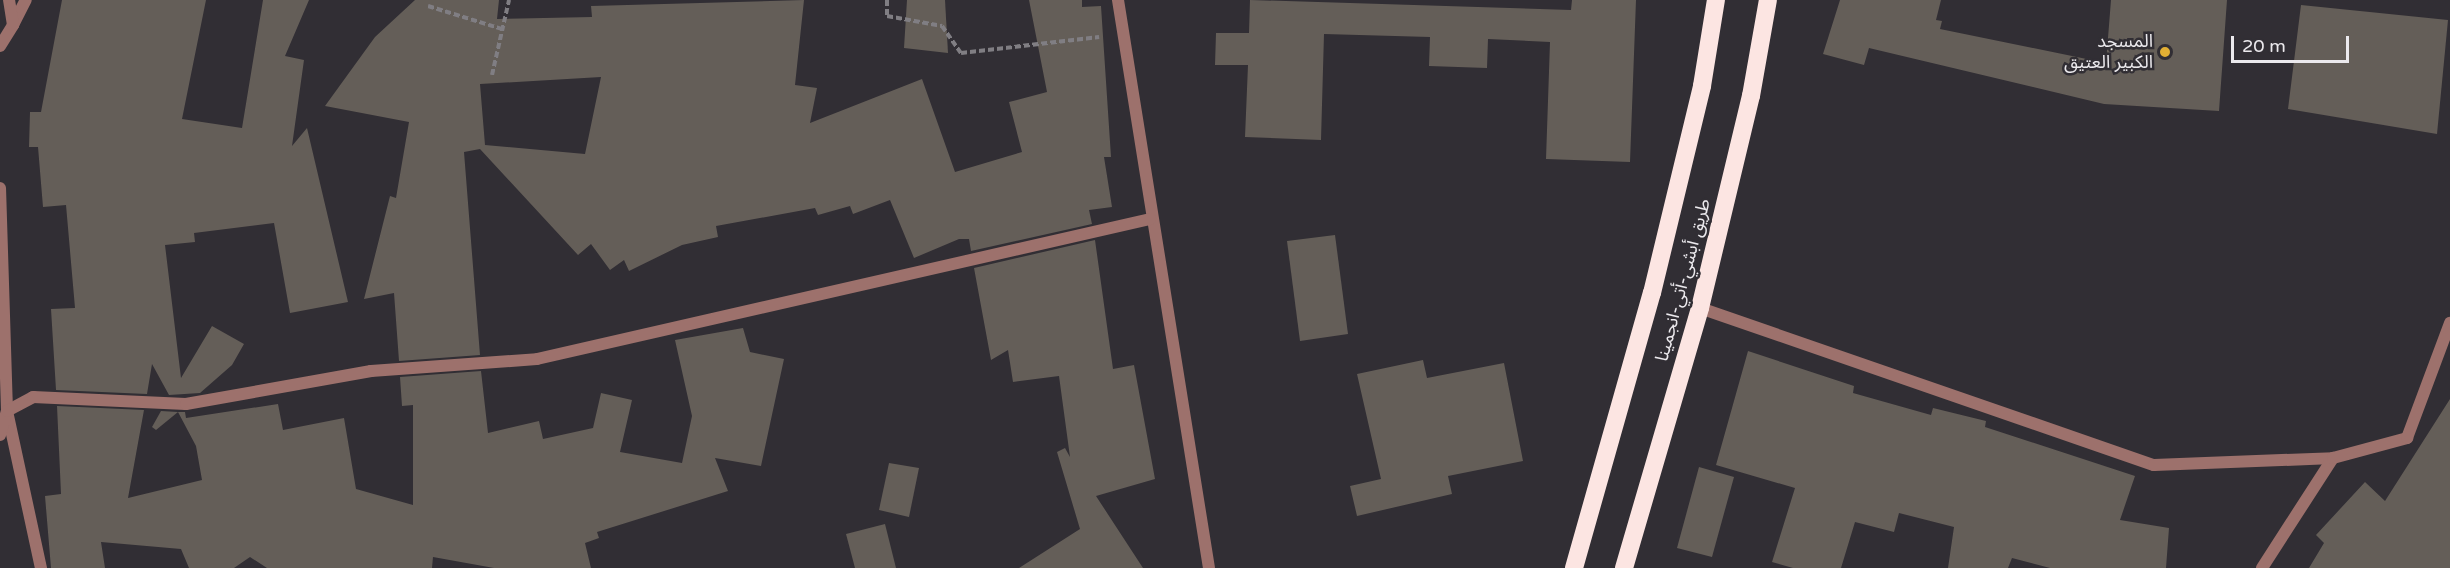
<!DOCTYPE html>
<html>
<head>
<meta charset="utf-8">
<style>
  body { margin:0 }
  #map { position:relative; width:2450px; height:568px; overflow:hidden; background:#312e34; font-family:"Varela Round","Noto Sans Arabic",sans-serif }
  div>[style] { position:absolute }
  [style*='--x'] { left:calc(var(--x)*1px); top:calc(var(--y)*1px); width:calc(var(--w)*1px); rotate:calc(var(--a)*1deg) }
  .building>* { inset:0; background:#645e58 }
  .path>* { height:4px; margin-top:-2px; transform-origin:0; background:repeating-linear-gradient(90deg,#807e83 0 6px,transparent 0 9px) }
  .street>* { height:12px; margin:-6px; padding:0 6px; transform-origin:6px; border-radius:6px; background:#9d716c }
  .highway>* { height:18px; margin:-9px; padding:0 9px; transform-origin:9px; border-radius:9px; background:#fce5e2 }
  .dots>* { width:16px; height:16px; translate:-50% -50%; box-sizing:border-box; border:3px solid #312e34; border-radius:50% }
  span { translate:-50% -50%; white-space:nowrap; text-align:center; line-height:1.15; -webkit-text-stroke:5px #312e34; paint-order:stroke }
  .poi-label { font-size:18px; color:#ebe9ed }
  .right { translate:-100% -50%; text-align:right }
  .street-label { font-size:18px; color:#ebe9ed }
  .scale { position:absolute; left:2231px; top:36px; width:118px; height:27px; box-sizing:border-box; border:3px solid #ebe9ed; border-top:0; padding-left:8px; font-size:18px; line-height:21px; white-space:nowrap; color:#ebe9ed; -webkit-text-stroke:4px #312e34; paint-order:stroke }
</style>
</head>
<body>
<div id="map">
  <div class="building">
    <i style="clip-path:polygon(62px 0,206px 0,182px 119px,242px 128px,263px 0,309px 0,285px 56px,304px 60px,292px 146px,307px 128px,348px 302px,290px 313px,274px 223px,194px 233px,195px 242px,165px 245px,181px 378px,212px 326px,244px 344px,232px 365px,200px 393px,169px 395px,152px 364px,147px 394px,56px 390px,51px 309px,75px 308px,66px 205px,43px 207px,38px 147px,29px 147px,30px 112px,41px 112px)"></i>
    <i style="clip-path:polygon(evenodd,415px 0,499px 0,497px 19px,592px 17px,591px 6px,804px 0,795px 85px,817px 88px,810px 123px,922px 79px,955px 172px,1022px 152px,1009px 102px,1047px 92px,1029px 0,1082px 0,1082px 7px,1101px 6px,1111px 157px,1104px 157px,1112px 207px,1089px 210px,1092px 224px,971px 251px,969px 239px,959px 239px,914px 258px,890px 200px,853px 214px,850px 206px,818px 215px,815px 208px,716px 226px,718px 237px,682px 245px,629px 271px,624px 260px,610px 270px,591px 244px,578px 255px,480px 149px,464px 152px,480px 355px,399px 361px,394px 293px,364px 299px,390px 196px,396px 198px,409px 122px,325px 106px,375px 37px,415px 0,601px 77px,585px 154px,485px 145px,480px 84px,601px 77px)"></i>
    <i style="clip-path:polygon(907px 0,945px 0,948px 53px,904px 48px)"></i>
    <i style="clip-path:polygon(1250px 0,1571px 10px,1572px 0,1636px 0,1630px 162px,1546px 159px,1550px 42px,1488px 39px,1487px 68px,1429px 66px,1430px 37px,1324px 34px,1321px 140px,1245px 137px,1248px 65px,1215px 65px,1216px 33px,1249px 33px)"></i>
    <i style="clip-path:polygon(1840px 0,1941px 0,1936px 20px,1942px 21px,1940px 29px,2106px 63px,2111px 0,2227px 0,2219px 111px,2104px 104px,1869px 48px,1864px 65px,1823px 54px)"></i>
    <i style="clip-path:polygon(2301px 5px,2448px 20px,2437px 134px,2288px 109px)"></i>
    <i style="clip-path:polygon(1335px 235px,1348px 334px,1300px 341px,1287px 241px)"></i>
    <i style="clip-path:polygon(1095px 240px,1113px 369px,1134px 365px,1155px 479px,1096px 496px,1143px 568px,1019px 568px,1080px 529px,1057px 452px,1065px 448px,1070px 457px,1059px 376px,1013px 382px,1008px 350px,991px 360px,974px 268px)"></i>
    <i style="clip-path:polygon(743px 328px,750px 352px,784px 359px,761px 466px,715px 458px,728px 491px,597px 532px,599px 538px,585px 543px,591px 568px,494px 568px,433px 557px,432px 568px,267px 568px,250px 557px,234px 568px,189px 568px,181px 549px,101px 542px,105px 568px,51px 568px,45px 496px,61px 494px,57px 406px,144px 410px,128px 498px,202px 480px,196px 446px,178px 412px,185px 412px,186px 418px,278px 404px,283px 430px,344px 418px,356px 489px,413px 505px,413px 405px,402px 406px,400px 377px,481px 371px,488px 433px,539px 421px,543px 439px,593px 428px,601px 393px,632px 400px,620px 452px,682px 463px,692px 416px,675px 340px)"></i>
    <i style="clip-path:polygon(1748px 351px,1854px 386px,1853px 393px,1931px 415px,1933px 408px,1986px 421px,1985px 427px,2135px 476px,2120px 520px,2169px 528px,2166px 568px,2050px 568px,2012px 558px,2008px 568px,1948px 568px,1954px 527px,1899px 513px,1894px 532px,1855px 522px,1841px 568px,1793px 568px,1772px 562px,1795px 488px,1716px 465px)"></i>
    <i style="clip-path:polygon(1423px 360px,1427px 378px,1504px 363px,1523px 461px,1448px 476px,1452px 494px,1357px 516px,1350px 486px,1381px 479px,1357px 374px)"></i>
    <i style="clip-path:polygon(2450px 399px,2450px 568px,2309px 568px,2324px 543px,2316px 535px,2365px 482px,2385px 501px)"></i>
    <i style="clip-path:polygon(161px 411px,178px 412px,156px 430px,152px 427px)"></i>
    <i style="clip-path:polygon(889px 463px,919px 468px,909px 517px,879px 510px)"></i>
    <i style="clip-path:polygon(1699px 467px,1734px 477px,1712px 557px,1677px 548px)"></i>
    <i style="clip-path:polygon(885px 524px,896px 568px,855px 568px,846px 534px)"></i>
  </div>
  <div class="path">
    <i style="--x:887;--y:0;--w:16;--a:90"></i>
    <i style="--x:887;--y:16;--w:56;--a:10.3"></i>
    <i style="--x:942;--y:26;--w:33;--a:55"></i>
    <i style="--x:961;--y:53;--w:139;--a:-6.6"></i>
    <i style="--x:428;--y:6;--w:77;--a:17.3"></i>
    <i style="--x:492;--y:75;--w:77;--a:-77.2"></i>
  </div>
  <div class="street">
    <i style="--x:1118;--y:0;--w:575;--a:80.9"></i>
    <i style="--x:13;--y:25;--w:28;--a:-63"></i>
    <i style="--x:0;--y:46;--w:25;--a:-58"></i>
    <i style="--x:13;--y:25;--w:25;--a:-99"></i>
    <i style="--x:0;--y:188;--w:223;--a:88.2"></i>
    <i style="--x:7;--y:411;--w:161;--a:77.8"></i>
    <i style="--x:1700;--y:308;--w:480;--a:19.1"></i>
    <i style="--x:2154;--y:465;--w:179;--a:-2.2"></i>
    <i style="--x:0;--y:435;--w:25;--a:-74"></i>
    <i style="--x:7;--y:411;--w:30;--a:-28"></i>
    <i style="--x:33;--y:397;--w:153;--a:2.6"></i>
    <i style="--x:186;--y:404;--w:188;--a:-10.1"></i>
    <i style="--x:371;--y:371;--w:166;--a:-4.1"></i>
    <i style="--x:537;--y:359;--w:629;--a:-12.86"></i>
    <i style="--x:2262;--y:568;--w:131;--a:-57.2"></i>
    <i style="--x:2333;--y:458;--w:77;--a:-15.1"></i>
    <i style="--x:2407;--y:438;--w:123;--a:-69.5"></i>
  </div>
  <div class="highway">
    <i style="--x:1574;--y:568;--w:286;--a:-74.2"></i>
    <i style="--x:1652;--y:293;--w:213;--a:-76.4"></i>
    <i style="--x:1702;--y:86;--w:87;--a:-80.8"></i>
    <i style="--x:1624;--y:568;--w:271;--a:-73.7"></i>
    <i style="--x:1700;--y:308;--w:218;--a:-76.5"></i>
    <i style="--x:1751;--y:96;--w:97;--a:-80"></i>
  </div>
  <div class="dots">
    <i style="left:2165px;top:52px;background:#e2af34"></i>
  </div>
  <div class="poi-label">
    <span class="right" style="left:2153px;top:52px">المسجد<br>الكبير العتيق</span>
  </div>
  <div class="street-label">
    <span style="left:1683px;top:280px;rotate:-75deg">طريق أبشي-أتي-انجمينا</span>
  </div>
  <div class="scale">20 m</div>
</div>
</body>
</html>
